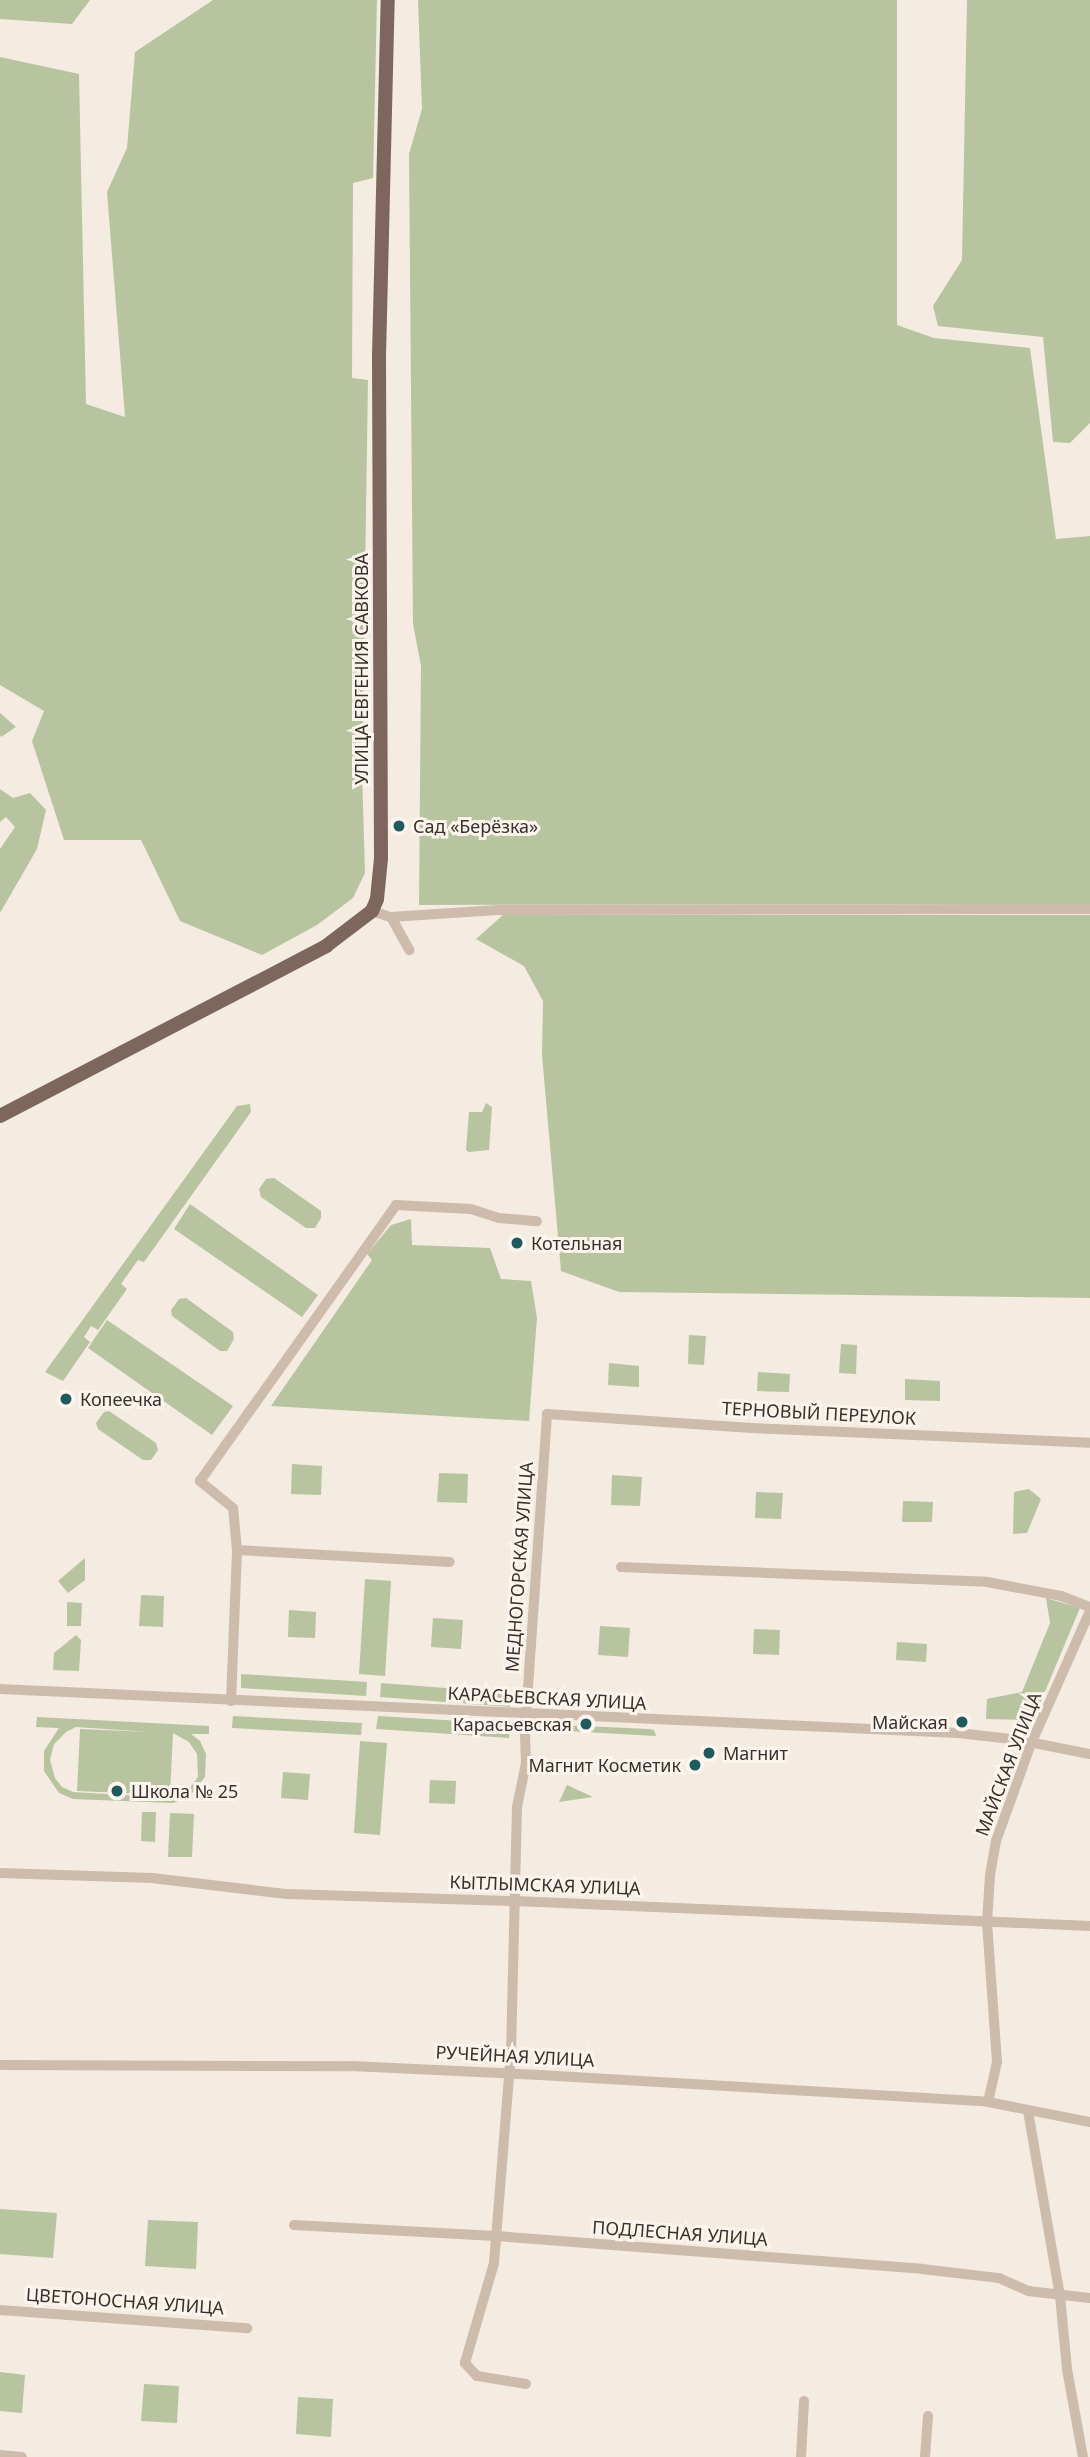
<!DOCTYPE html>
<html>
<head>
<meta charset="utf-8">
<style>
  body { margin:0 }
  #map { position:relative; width:1090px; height:2457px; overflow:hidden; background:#f4ebe1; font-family:"Noto Sans",sans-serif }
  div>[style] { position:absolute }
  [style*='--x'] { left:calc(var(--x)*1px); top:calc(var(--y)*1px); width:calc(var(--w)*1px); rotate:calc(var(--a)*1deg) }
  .green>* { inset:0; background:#b8c4a0 }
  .minor>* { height:10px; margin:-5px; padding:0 5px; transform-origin:5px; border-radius:5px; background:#cdbbac }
  .major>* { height:14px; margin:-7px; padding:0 7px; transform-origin:7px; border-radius:7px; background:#7d675c }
  .dots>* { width:19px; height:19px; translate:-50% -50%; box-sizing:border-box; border:4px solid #fbf5ee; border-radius:50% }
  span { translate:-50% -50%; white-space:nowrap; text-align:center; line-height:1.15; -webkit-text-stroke:6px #fbf5ee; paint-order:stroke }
  .street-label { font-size:18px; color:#3b302b }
  .poi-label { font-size:18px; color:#3b302b }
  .left { translate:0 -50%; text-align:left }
  .right { translate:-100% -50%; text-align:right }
</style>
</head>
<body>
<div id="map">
  <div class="green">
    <i style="clip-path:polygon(0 0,90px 0,72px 24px,0 19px)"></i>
    <i style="clip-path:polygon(213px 0,377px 0,373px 178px,353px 183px,352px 378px,368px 380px,362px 772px,365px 873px,353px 898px,317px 925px,262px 955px,180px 921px,141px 840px,64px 840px,32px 741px,44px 711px,0 685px,0 57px,79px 74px,86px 404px,125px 417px,107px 192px,127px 148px,135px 52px)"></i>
    <i style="clip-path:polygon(418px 0,897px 0,897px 325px,934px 338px,1030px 348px,1056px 539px,1090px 536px,1090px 904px,419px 905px,421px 666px,413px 624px,409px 154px,422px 109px)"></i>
    <i style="clip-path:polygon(967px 0,1090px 0,1090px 423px,1070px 443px,1053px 442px,1043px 337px,938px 326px,933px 306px,962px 260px)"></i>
    <i style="clip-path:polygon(0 713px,16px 727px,1px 737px,0 735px)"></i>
    <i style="clip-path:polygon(0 789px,13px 798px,30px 793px,46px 810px,37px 849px,0 913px,0 849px,15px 827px,6px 817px,0 822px)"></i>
    <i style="clip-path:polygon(503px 915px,1090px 915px,1090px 1298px,619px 1292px,561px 1271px,542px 1055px,543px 1001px,524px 966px,476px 939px)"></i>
    <i style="clip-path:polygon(486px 1103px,492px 1107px,489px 1150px,469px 1152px,466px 1150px,469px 1112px,482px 1112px)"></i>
    <i style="clip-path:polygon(250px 1104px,251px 1112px,144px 1262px,138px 1260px,121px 1284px,127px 1289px,98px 1330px,91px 1326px,84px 1337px,90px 1342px,63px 1381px,45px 1372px,237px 1106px)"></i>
    <i style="clip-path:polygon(274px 1178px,321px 1211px,321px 1218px,315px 1228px,306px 1228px,261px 1197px,259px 1189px,266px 1179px)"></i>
    <i style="clip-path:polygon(190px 1204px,318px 1295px,302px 1317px,174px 1229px)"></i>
    <i style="clip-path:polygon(411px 1219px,412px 1245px,490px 1248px,501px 1279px,531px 1281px,537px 1318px,529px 1421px,271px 1406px,372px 1260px,367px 1254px,391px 1225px)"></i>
    <i style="clip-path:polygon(186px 1298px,233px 1332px,234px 1339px,227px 1351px,220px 1351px,172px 1316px,171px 1310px,179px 1299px)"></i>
    <i style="clip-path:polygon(107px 1320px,233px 1406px,212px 1435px,88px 1348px)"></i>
    <i style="clip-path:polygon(689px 1335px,706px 1336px,704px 1365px,688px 1364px)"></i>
    <i style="clip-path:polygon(841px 1344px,857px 1345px,856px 1374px,839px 1373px)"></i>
    <i style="clip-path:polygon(609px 1363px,639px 1366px,639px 1387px,608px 1385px)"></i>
    <i style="clip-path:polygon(758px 1372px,790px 1374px,789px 1392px,757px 1391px)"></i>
    <i style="clip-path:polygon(905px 1379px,940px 1381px,940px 1401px,905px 1400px)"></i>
    <i style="clip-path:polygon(109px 1411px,156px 1443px,158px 1450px,151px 1460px,143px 1460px,98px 1429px,96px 1423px,104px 1412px)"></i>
    <i style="clip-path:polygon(292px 1464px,322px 1466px,321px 1495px,291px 1494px)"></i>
    <i style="clip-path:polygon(439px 1473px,468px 1474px,467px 1503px,437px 1502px)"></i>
    <i style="clip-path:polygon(612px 1475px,642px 1477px,640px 1506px,611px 1505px)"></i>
    <i style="clip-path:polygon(1029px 1489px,1041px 1499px,1027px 1533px,1013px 1534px,1014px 1492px)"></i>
    <i style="clip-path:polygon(756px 1492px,783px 1493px,781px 1519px,755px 1518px)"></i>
    <i style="clip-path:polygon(903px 1501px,933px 1502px,932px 1522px,902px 1522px)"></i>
    <i style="clip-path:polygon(85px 1558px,85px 1580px,68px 1593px,58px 1581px)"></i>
    <i style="clip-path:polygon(365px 1579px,391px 1581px,385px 1676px,359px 1674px)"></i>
    <i style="clip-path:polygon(141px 1595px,164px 1596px,163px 1627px,139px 1626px)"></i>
    <i style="clip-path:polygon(1046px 1598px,1080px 1608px,1033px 1720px,986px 1719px,987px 1699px,1022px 1692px,1050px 1623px)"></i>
    <i style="clip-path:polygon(67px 1602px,82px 1603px,81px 1626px,67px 1626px)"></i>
    <i style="clip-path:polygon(289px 1610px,316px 1612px,315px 1638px,288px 1637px)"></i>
    <i style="clip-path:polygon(433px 1618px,463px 1620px,461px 1649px,431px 1647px)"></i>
    <i style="clip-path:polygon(600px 1626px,630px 1628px,628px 1657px,598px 1655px)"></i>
    <i style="clip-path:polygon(754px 1629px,780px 1630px,779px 1655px,753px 1654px)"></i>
    <i style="clip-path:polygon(76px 1635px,81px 1640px,79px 1671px,53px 1670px,54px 1653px)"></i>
    <i style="clip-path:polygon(897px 1642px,927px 1644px,926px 1662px,896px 1660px)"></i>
    <i style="clip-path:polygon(241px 1674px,367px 1682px,366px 1696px,241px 1688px)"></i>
    <i style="clip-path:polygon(381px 1683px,511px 1693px,510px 1707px,380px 1697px)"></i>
    <i style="clip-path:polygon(233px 1716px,362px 1723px,361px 1735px,232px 1728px)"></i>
    <i style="clip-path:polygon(378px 1716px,510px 1724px,509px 1738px,376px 1729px)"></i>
    <i style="clip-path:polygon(evenodd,37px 1717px,209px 1726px,209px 1734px,191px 1734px,200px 1741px,206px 1754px,205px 1777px,189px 1797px,173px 1803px,73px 1799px,59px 1793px,44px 1771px,44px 1751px,59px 1728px,36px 1727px,37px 1717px,76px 1727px,149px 1732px,80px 1729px,77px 1791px,170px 1795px,173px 1733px,189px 1742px,197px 1754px,198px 1777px,186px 1793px,172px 1798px,73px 1792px,62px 1787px,55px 1778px,50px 1760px,54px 1744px,66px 1732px,76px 1727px)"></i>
    <i style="clip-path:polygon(538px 1724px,649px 1729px,654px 1730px,656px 1736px,531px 1729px)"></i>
    <i style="clip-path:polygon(360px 1741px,387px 1743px,380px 1835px,354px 1833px)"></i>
    <i style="clip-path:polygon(283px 1772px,310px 1774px,308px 1800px,281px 1798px)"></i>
    <i style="clip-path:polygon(430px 1780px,456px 1781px,455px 1804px,429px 1803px)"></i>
    <i style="clip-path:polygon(567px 1785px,593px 1797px,559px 1802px)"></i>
    <i style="clip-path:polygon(142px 1812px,156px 1812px,155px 1842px,141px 1841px)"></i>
    <i style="clip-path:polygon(170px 1813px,194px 1814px,192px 1857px,168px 1857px)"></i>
    <i style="clip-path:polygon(0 2209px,57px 2213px,53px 2258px,0 2254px)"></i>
    <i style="clip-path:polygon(148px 2220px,198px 2222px,196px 2269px,145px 2266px)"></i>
    <i style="clip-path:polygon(0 2372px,25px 2375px,22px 2413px,0 2411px)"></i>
    <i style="clip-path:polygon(144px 2384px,179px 2386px,177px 2423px,141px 2421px)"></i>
    <i style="clip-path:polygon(298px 2397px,333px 2399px,331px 2437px,296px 2434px)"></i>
  </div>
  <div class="minor">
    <i style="--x:372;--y:911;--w:20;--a:18"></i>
    <i style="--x:391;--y:917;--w:107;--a:-3.7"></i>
    <i style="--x:498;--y:910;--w:592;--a:-0.1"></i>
    <i style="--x:391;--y:917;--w:38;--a:61"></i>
    <i style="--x:237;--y:1550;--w:213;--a:3.2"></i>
    <i style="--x:621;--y:1567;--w:366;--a:2.3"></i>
    <i style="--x:987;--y:1582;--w:75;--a:10.7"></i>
    <i style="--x:1061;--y:1596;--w:31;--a:21"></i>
    <i style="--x:0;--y:1689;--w:959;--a:2.63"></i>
    <i style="--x:958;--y:1733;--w:61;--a:6.5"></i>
    <i style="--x:1019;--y:1740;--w:72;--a:11.2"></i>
    <i style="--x:231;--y:1701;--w:151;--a:-87.7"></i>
    <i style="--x:237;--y:1550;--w:42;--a:-95.4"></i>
    <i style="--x:233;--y:1508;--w:43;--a:-140.7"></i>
    <i style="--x:200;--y:1481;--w:339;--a:-54.6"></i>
    <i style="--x:396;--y:1205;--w:75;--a:3.1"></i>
    <i style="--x:471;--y:1209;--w:29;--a:18"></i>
    <i style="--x:499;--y:1218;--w:38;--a:5"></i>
    <i style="--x:0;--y:1873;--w:152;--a:1.9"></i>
    <i style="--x:152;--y:1878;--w:136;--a:6.8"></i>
    <i style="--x:287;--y:1894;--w:228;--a:1.8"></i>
    <i style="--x:515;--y:1901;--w:576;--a:2.49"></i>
    <i style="--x:0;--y:2065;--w:351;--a:0.2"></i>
    <i style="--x:351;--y:2066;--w:189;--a:2.7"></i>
    <i style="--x:540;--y:2075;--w:449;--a:3.4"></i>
    <i style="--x:988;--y:2102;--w:104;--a:11.1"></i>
    <i style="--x:988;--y:2102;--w:41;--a:-77.3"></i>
    <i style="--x:997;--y:2062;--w:140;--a:-94.1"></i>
    <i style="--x:987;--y:1922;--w:47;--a:-86.3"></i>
    <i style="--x:990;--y:1875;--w:35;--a:-80"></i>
    <i style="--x:996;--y:1841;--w:103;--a:-70.2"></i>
    <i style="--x:1031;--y:1744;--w:145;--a:-66.1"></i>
    <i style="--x:1028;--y:2111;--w:188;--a:80.2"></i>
    <i style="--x:1060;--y:2296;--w:73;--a:84.5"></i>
    <i style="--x:1067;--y:2369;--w:89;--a:79.7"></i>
    <i style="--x:294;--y:2225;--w:202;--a:3.1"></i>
    <i style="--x:496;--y:2236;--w:427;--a:4.4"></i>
    <i style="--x:922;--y:2269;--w:78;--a:6.7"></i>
    <i style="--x:999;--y:2278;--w:32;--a:24"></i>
    <i style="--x:1028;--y:2291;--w:62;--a:6.4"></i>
    <i style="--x:0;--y:2310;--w:248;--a:4.2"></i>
    <i style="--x:526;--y:2384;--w:50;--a:-170.7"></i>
    <i style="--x:477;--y:2376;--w:18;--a:-133"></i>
    <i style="--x:465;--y:2363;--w:104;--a:-73.8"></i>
    <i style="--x:494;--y:2263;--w:212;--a:-85.4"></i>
    <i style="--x:511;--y:2052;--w:245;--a:-88.6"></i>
    <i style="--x:517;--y:1807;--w:45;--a:-78.4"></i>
    <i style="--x:526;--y:1763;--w:33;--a:-92"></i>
    <i style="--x:525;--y:1730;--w:317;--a:-86"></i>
    <i style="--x:547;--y:1414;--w:205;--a:3.9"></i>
    <i style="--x:752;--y:1428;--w:338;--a:2.5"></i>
    <i style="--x:0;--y:2455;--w:22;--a:5"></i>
    <i style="--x:801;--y:2457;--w:56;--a:-86.9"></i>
    <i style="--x:925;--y:2457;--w:41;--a:-85.8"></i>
  </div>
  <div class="major">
    <i style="--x:0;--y:1116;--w:368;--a:-27.5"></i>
    <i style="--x:326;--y:946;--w:58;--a:-37.3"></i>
    <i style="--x:372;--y:911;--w:13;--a:-67"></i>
    <i style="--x:377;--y:899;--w:41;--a:-84.4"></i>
    <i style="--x:381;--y:858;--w:502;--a:-90.23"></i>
    <i style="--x:379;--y:356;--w:356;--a:-88.6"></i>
  </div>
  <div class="dots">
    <i style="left:399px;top:826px;background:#1f5a5e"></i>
    <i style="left:517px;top:1243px;background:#1f5a5e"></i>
    <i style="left:66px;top:1399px;background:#1f5a5e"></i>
    <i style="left:962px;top:1722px;background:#1f5a5e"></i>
    <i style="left:586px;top:1724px;background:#1f5a5e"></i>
    <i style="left:709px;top:1753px;background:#1f5a5e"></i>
    <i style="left:695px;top:1765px;background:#1f5a5e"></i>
    <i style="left:117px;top:1791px;background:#1f5a5e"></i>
  </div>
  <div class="street-label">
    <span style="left:361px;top:669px;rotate:-90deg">УЛИЦА ЕВГЕНИЯ САВКОВА</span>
    <span style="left:819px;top:1413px;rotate:3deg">ТЕРНОВЫЙ ПЕРЕУЛОК</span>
    <span style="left:519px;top:1567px;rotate:-86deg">МЕДНОГОРСКАЯ УЛИЦА</span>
    <span style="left:547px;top:1698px;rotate:3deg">КАРАСЬЕВСКАЯ УЛИЦА</span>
    <span style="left:1008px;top:1764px;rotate:-69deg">МАЙСКАЯ УЛИЦА</span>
    <span style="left:545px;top:1885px;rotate:2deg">КЫТЛЫМСКАЯ УЛИЦА</span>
    <span style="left:515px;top:2056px;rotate:3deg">РУЧЕЙНАЯ УЛИЦА</span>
    <span style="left:680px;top:2233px;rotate:4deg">ПОДЛЕСНАЯ УЛИЦА</span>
    <span style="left:125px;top:2301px;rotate:4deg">ЦВЕТОНОСНАЯ УЛИЦА</span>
  </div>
  <div class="poi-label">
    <span class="left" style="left:413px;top:826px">Сад «Берёзка»</span>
    <span class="left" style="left:531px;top:1243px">Котельная</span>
    <span class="left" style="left:80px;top:1399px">Копеечка</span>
    <span class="right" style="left:948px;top:1722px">Майская</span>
    <span class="right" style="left:572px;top:1724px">Карасьевская</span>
    <span class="left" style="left:723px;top:1753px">Магнит</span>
    <span class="right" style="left:681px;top:1765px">Магнит Косметик</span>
    <span class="left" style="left:131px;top:1791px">Школа № 25</span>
  </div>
</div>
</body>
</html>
